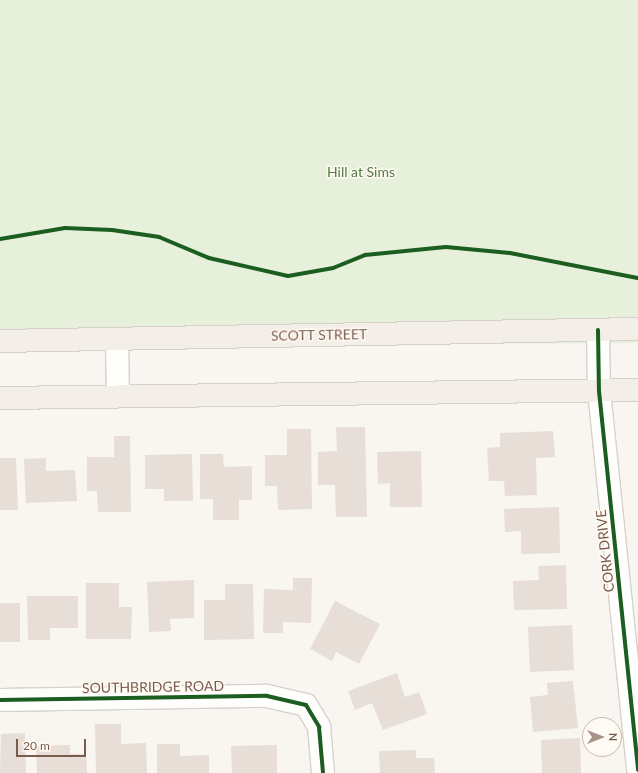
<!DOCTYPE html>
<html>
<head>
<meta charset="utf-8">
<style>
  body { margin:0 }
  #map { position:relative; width:638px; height:773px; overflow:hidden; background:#f9f5f0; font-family:Lato,sans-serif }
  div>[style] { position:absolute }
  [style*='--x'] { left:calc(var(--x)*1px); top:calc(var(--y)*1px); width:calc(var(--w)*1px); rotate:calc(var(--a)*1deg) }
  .green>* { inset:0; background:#e7f0db }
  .building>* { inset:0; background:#e6ded7 }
  .roads { filter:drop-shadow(1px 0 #d7d1cb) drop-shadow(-1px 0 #d7d1cb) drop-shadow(0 1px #d7d1cb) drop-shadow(0 -1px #d7d1cb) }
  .minor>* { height:22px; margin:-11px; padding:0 11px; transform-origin:11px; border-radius:11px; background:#fefefd }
  .major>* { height:22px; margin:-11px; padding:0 11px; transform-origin:11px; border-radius:11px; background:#f3eee8 }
  .cycleway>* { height:4px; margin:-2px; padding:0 2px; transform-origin:2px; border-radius:2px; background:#1b5e20 }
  span { translate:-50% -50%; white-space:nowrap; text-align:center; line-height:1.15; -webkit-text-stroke:3px #fffaf3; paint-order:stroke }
  .park-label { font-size:14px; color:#537a41 }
  .street-label { font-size:14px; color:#7a5c4d }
  .north { position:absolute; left:582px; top:717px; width:40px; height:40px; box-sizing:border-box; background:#fffaf3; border:1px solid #cabbb1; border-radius:50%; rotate:90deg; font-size:11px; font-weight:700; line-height:16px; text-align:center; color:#7a5c4d }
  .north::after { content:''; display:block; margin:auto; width:14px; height:18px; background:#a69286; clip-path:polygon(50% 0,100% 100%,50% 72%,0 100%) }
  .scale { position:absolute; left:16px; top:739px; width:70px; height:18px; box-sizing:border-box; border:2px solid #7a5c4d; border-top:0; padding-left:5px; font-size:12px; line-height:14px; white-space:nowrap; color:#7a5c4d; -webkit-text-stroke:3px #fffaf3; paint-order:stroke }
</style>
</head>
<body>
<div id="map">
  <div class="green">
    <i style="clip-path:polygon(0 0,638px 0,638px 343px,0 345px)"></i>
  </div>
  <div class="building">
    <i style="clip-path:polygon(336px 427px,365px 427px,367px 517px,336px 517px,335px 485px,318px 485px,318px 452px,337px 451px)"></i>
    <i style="clip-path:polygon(287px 429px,311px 429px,312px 509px,278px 510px,277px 486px,265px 486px,265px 455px,287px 455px)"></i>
    <i style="clip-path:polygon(553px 431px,555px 457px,536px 458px,537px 495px,505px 496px,504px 481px,489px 481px,487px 448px,500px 447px,500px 433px)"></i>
    <i style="clip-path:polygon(114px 436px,130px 436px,131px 512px,98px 512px,97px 491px,87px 491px,87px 457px,114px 457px)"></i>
    <i style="clip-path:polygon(421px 451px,422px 507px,390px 507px,390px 483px,378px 484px,377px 452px)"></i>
    <i style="clip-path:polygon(192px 454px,193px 501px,164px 501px,164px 489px,145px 489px,145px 455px)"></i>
    <i style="clip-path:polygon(200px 454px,223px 454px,224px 467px,252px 466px,252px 500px,239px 500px,239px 520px,213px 520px,213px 499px,200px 499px)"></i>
    <i style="clip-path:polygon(0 458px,16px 458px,18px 510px,0 510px)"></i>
    <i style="clip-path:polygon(46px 458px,46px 471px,75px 470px,77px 501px,26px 503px,24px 459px)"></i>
    <i style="clip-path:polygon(559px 507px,560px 553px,521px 554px,521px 531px,505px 532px,504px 509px)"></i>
    <i style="clip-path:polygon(566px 565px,567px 609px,514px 610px,513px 581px,539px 580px,538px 566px)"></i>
    <i style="clip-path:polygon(293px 578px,312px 578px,311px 623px,283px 622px,283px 633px,263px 633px,264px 589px,293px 590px)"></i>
    <i style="clip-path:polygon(194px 580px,194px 618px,170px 619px,171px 631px,149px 632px,147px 582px)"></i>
    <i style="clip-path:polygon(86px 583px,119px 583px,119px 607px,132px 607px,131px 639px,86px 639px)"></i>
    <i style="clip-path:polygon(225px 584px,253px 584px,254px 639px,204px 640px,204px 600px,225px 600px)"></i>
    <i style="clip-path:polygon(27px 596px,78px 596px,78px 628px,50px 628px,50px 640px,28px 640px)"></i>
    <i style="clip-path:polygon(335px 601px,380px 624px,359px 664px,336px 652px,332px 661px,310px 649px)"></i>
    <i style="clip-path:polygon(0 603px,20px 603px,20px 642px,0 642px)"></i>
    <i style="clip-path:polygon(572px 625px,574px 670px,530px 672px,528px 627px)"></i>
    <i style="clip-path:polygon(397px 673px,405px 697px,419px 692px,427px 714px,383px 730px,372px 703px,355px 710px,348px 691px)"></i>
    <i style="clip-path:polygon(573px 681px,578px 728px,533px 732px,530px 697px,548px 695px,547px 683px)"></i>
    <i style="clip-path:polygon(95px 724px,121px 724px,121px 744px,146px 743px,147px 773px,96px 773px)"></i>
    <i style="clip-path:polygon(25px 733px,26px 773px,0 773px,1px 734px)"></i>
    <i style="clip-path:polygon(580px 738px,581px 773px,542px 773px,541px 740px)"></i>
    <i style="clip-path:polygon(157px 744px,180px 744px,180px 756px,209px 755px,209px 773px,157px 773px)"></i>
    <i style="clip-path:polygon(70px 745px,70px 754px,86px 754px,87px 773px,37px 773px,36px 746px)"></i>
    <i style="clip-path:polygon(277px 745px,277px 773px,232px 773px,231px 746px)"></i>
    <i style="clip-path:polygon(416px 750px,416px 758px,434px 758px,435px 773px,380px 773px,379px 751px)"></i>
  </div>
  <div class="roads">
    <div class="minor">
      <i style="--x:598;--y:330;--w:61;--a:89.1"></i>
      <i style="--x:599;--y:391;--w:381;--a:84.1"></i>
      <i style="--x:117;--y:339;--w:56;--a:89"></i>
      <i style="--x:0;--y:700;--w:267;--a:-0.9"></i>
      <i style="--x:267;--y:696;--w:40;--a:13"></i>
      <i style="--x:306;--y:705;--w:26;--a:59"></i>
      <i style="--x:319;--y:727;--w:46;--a:85"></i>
    </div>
    <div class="major">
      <i style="--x:0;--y:341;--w:638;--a:-1.08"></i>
      <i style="--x:0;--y:398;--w:638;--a:-0.72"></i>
    </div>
  </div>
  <div class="cycleway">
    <i style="--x:0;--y:239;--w:66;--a:-9.6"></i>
    <i style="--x:65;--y:228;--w:47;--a:2.4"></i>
    <i style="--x:112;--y:230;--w:48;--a:8.5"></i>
    <i style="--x:159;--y:237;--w:54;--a:22.8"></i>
    <i style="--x:209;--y:258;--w:81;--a:12.8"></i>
    <i style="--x:288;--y:276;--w:46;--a:-10.1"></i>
    <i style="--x:333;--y:268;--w:35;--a:-22"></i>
    <i style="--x:365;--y:255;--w:81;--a:-5.6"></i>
    <i style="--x:446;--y:247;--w:64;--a:5.4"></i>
    <i style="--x:510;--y:253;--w:130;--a:11.1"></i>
    <i style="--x:598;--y:330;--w:61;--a:89.1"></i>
    <i style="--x:599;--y:391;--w:381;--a:84.1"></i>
    <i style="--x:0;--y:700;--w:267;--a:-0.9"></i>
    <i style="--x:267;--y:696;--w:40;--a:13"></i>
    <i style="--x:306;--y:705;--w:26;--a:59"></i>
    <i style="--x:319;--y:727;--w:46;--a:85"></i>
  </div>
  <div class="park-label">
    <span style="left:361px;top:172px">Hill at Sims</span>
  </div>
  <div class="street-label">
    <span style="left:319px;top:335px;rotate:-1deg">SCOTT STREET</span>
    <span style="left:605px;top:551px;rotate:-96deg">CORK DRIVE</span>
    <span style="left:153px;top:687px;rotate:-1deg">SOUTHBRIDGE ROAD</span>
  </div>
  <div class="north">N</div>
  <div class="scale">20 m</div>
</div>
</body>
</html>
